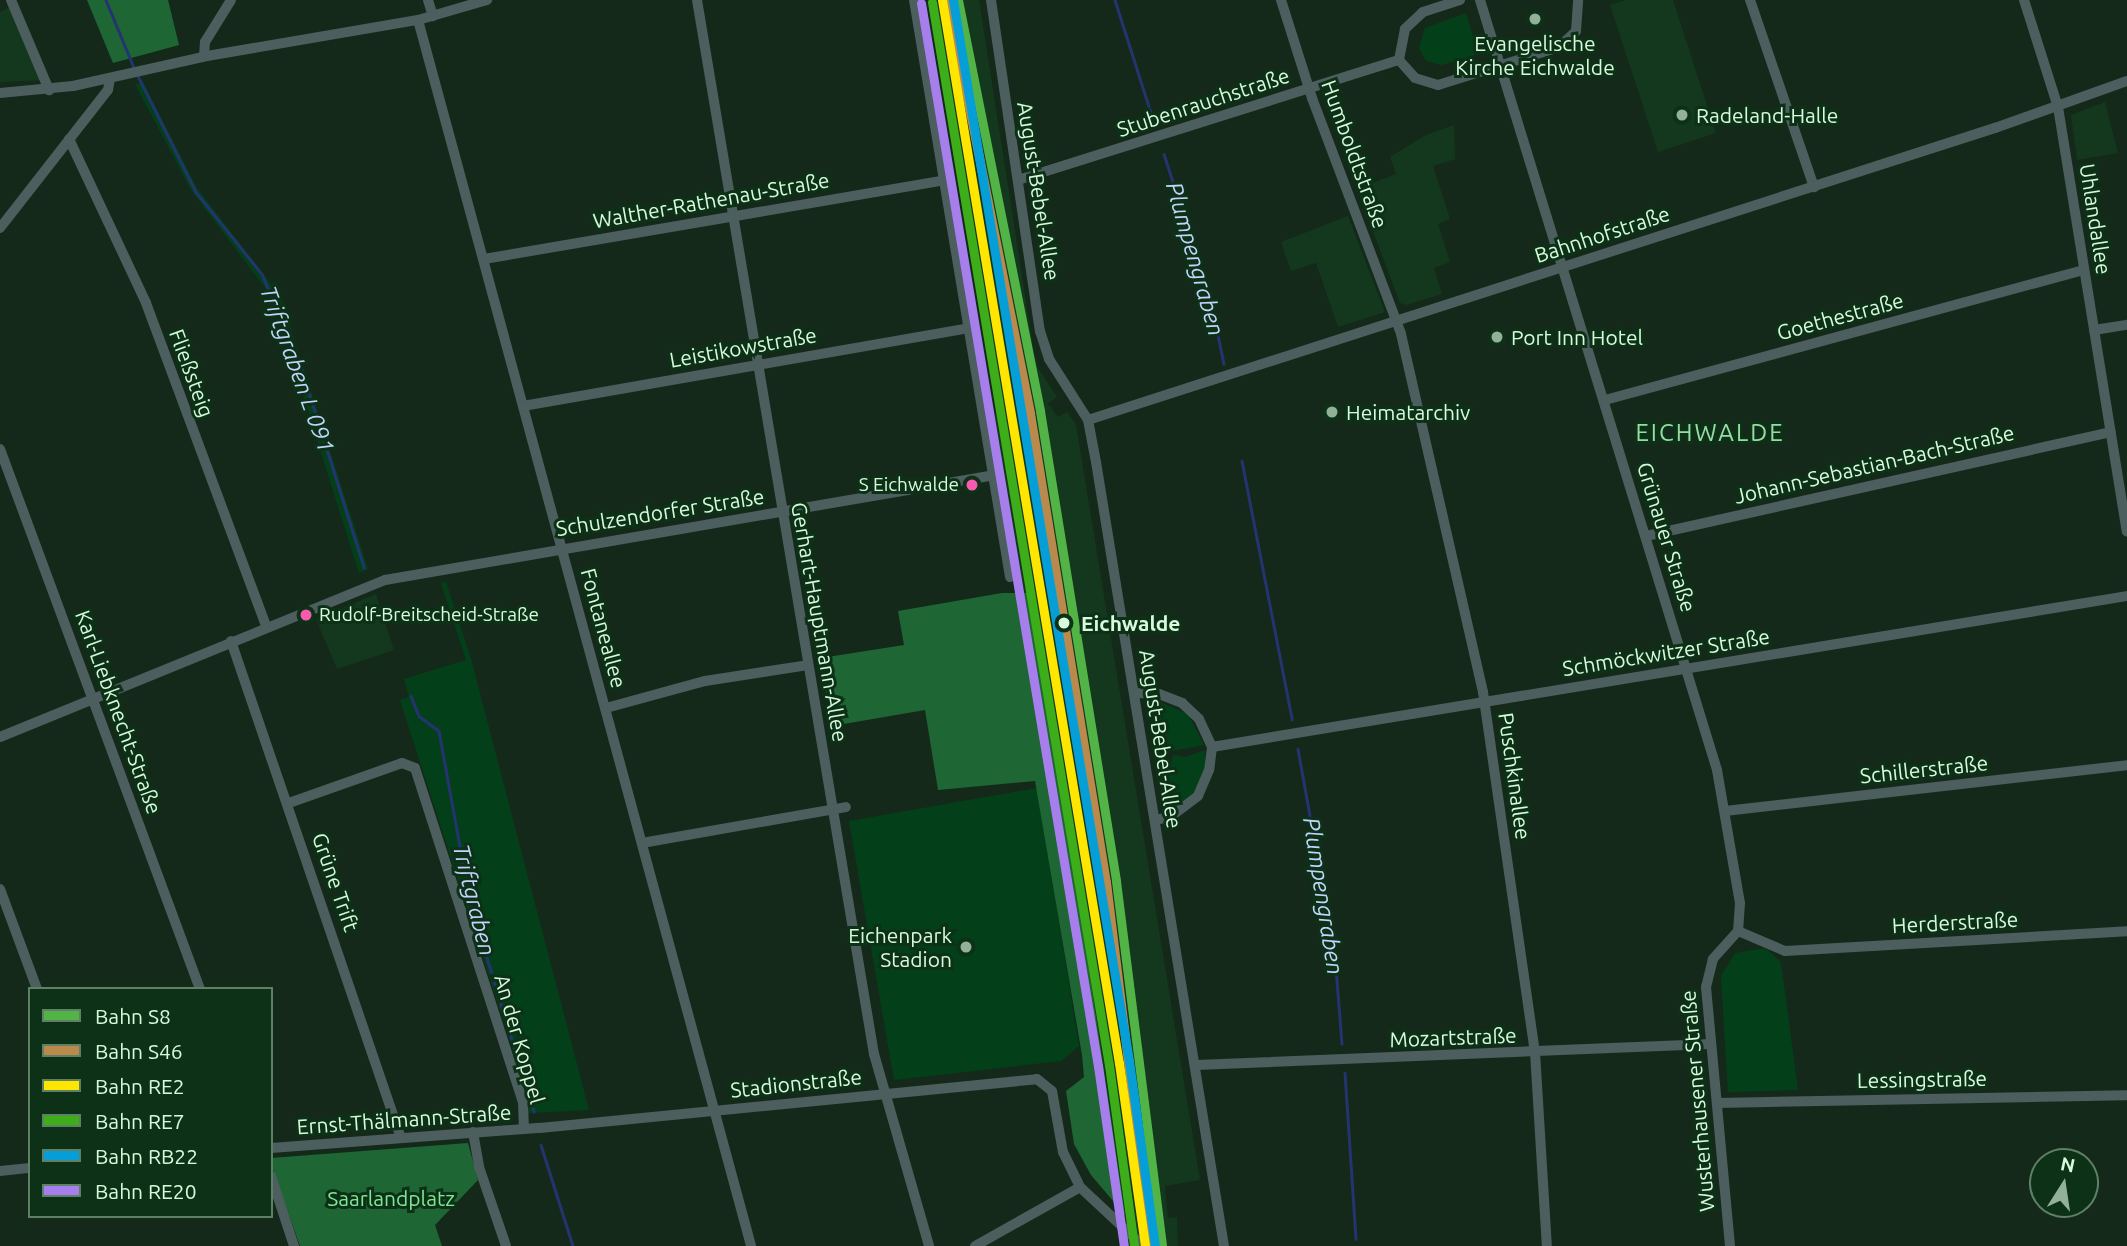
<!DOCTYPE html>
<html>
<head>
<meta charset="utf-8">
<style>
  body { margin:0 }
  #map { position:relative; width:2127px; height:1246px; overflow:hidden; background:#15291a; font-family:Ubuntu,sans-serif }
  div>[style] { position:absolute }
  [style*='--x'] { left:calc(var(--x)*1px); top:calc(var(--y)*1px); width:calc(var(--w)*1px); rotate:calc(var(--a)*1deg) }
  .built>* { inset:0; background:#13381d }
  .green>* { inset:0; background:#03401a }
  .forest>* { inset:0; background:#1e6734 }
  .stream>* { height:2.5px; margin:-1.25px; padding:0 1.25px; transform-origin:1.25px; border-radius:1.25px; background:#243470 }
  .minor>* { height:10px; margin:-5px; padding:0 5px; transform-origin:5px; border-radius:5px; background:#4c5e5e }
  .rail-1>* { height:9px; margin:-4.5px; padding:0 4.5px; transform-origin:4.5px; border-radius:4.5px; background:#52b447 }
  .rail-2>* { height:9px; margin:-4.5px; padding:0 4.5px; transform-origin:4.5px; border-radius:4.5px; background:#ba8a4d }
  .rail-3>* { height:9px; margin:-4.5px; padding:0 4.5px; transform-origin:4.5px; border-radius:4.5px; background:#ffe600 }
  .rail-4>* { height:9px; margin:-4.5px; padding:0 4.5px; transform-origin:4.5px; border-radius:4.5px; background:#3ead1a }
  .rail-5>* { height:9px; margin:-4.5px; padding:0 4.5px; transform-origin:4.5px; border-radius:4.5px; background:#069ed7 }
  .rail-6>* { height:9px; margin:-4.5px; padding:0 4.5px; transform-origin:4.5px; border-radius:4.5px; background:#a67fec }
  .dots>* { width:19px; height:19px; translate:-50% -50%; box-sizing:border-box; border:4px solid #0d3117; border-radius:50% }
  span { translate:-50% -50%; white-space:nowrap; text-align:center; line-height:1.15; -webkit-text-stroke:6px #0d3117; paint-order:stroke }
  .bus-label { font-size:19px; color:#d7f9dc }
  .right { translate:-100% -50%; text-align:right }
  .left { translate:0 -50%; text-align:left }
  .poi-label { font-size:21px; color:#d7f9dc }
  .street-label { font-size:21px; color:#d7f9dc }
  .stop-label { font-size:21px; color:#d7f9dc; font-weight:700 }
  .park-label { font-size:21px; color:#7fe796 }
  .water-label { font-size:23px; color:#c4d3fc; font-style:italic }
  .quarter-label { font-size:24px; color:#98dca5; letter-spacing:2px }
  .legend { position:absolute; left:28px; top:987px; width:245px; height:231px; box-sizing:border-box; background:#0d3117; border:2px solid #5e8166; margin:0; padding:9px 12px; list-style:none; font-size:21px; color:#d7f9dc }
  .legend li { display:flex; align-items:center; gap:14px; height:35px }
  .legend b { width:35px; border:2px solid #5e8166 }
  .north { position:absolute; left:2029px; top:1148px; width:70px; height:70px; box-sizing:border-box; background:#0d3117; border:2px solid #5e8166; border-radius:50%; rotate:12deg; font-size:19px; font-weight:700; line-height:28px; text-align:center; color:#d7f9dc }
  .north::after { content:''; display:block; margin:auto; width:24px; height:32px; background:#93b098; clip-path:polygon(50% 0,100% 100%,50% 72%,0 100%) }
</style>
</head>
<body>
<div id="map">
  <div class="built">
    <i style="clip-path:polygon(927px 0,979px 0,1034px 353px,1038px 368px,1057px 397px,1048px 403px,1058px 417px,1067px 412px,1076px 425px,1200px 1180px,1165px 1186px,1168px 1218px,1177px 1217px,1178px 1246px,1129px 1246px,1061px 778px,1030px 593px,1018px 594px,1018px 566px,994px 417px,997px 411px)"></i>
    <i style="clip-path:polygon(1625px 0,1673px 0,1716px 133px,1658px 152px,1610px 5px)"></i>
    <i style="clip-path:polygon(10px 7px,42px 80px,0 82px,0 12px)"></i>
    <i style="clip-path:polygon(2105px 102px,2118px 153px,2077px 160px,2071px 115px)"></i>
    <i style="clip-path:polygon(1454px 125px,1455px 159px,1433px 166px,1450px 219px,1438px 224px,1450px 262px,1434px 268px,1442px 294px,1406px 305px,1400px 303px,1357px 189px,1396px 174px,1390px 157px,1426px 135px)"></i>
    <i style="clip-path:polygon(1348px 216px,1385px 312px,1338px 327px,1316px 263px,1291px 271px,1281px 242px)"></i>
    <i style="clip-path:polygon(376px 594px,394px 650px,337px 669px,316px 619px)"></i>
  </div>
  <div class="green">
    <i style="clip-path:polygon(1466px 13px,1478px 54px,1442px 65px,1426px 61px,1419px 48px,1425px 28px)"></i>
    <i style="clip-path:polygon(143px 82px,197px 188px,271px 284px,276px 282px,368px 569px,359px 573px,272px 297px,191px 190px,135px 84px)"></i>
    <i style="clip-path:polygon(446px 582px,471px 659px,589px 1110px,528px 1113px,530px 1103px,400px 700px,409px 697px,404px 679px,466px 660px,441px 583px)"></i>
    <i style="clip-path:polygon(1148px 697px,1188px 714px,1204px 745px,1166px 752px,1155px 736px)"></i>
    <i style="clip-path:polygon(1205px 750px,1205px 766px,1195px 792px,1167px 812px,1160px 771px,1171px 763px,1173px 755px,1186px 757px)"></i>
    <i style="clip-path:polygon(1037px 788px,1079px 1046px,1061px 1061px,894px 1080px,849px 821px)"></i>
    <i style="clip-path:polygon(1765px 948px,1780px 961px,1782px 970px,1798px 1090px,1728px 1092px,1721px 976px,1735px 953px)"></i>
  </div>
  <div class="forest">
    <i style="clip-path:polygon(87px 0,168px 0,179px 45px,113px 63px)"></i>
    <i style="clip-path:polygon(1002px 593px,1030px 593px,1051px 708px,1125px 1215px,1091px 1175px,1074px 1144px,1066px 1091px,1084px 1077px,1082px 1055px,1035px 781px,938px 790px,925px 710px,832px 726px,821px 658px,904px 645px,898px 611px)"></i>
    <i style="clip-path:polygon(468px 1143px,478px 1180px,435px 1225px,442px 1246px,300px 1246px,271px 1164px,271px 1158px)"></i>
  </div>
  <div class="stream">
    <i style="--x:106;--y:0;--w:76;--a:67.5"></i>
    <i style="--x:1115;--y:0;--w:131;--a:72.3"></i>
    <i style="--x:138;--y:76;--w:130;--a:63.4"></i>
    <i style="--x:196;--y:192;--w:105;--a:51.2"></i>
    <i style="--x:262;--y:274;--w:101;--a:67.2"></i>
    <i style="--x:301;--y:367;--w:210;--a:72.5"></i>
    <i style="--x:1164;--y:154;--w:150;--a:72.2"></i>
    <i style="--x:1210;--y:297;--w:68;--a:78.2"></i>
    <i style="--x:1242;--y:461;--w:263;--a:79"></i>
    <i style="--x:411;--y:696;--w:22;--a:68"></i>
    <i style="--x:419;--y:716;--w:25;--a:37"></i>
    <i style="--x:439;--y:731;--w:174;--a:79.7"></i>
    <i style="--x:470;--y:902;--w:219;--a:73"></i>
    <i style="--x:1298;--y:749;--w:209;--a:79.8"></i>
    <i style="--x:1335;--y:955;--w:89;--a:85.5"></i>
    <i style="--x:1345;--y:1073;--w:166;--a:86.2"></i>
    <i style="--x:541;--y:1145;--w:106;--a:72.4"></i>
  </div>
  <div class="minor">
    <i style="--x:11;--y:0;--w:98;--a:67.1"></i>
    <i style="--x:428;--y:0;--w:17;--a:73"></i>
    <i style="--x:697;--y:0;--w:1069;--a:80.47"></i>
    <i style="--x:874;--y:1054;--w:200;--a:74"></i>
    <i style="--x:914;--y:0;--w:585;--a:80.55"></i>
    <i style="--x:991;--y:0;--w:335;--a:81.6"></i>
    <i style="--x:1040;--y:331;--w:29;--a:72"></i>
    <i style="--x:1049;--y:359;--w:72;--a:57.4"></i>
    <i style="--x:1088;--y:420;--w:43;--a:79.2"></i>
    <i style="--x:1096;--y:462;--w:794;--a:80.73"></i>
    <i style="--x:1281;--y:0;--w:103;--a:72.4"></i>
    <i style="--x:1312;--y:98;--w:252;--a:69.3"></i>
    <i style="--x:1401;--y:334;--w:367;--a:77.1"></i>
    <i style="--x:1483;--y:692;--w:364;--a:81.8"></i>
    <i style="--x:1535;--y:1052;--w:194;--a:86.5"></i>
    <i style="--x:1460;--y:0;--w:39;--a:162"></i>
    <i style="--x:1423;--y:12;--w:25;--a:137"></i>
    <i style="--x:1405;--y:29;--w:32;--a:101"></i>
    <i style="--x:1399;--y:60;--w:24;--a:48"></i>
    <i style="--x:1415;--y:78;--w:24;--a:17"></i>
    <i style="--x:1438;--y:85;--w:127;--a:-17.4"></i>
    <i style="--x:1559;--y:47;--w:23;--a:-43"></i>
    <i style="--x:1576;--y:31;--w:31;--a:-86"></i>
    <i style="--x:1480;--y:0;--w:806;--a:72.89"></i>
    <i style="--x:1717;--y:770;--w:135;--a:80.2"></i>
    <i style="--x:1740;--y:903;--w:28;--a:94"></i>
    <i style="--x:1738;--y:931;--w:38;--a:132"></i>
    <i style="--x:1713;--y:959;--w:29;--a:104"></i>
    <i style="--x:1706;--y:987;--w:260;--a:84.7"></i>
    <i style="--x:1750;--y:0;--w:198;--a:71.1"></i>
    <i style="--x:2024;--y:0;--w:112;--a:72.4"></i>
    <i style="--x:2058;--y:107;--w:430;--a:80.8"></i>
    <i style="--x:418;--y:20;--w:1270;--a:74.8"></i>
    <i style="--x:204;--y:56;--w:14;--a:-86"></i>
    <i style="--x:205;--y:42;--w:49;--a:-58.2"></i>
    <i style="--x:0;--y:93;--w:73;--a:-5.5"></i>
    <i style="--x:73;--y:86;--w:137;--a:-12.6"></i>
    <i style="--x:207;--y:56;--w:214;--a:-9.7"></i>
    <i style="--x:418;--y:20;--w:72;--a:-16.2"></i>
    <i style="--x:69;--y:139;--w:181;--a:64.8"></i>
    <i style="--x:146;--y:303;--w:344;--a:69.6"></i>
    <i style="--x:1018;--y:180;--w:399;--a:-17.5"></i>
    <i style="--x:0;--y:228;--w:175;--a:-52"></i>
    <i style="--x:108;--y:90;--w:11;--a:-80"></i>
    <i style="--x:484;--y:259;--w:468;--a:-9.7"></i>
    <i style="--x:2094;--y:330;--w:33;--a:-9"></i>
    <i style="--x:1605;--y:400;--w:496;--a:-15.2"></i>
    <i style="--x:523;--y:406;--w:454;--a:-9.9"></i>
    <i style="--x:1088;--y:420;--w:953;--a:-17.85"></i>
    <i style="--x:1995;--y:128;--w:140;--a:-19.6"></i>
    <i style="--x:0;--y:449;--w:576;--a:69.68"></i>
    <i style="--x:1646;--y:536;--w:476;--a:-12.6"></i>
    <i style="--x:231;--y:641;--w:525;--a:71.12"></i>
    <i style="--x:1134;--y:693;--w:25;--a:2"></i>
    <i style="--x:1159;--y:694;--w:25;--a:21"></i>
    <i style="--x:1182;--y:703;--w:23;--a:43"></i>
    <i style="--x:1199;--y:719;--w:31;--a:65"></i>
    <i style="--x:1212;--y:747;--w:23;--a:97"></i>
    <i style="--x:1209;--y:770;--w:28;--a:113"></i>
    <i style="--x:1198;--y:796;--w:35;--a:143"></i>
    <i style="--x:1170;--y:817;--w:15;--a:169"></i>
    <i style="--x:606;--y:708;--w:103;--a:-15.3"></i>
    <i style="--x:705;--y:681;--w:104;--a:-8.8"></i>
    <i style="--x:0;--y:737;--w:416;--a:-22.2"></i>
    <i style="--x:385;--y:580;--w:619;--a:-9.77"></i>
    <i style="--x:1212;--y:747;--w:927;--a:-9.37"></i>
    <i style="--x:289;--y:803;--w:120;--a:-19.5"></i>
    <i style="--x:402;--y:763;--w:14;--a:21"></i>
    <i style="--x:415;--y:768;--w:351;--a:72.1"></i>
    <i style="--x:523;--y:1102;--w:27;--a:88"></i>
    <i style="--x:1725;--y:811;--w:405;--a:-6.5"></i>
    <i style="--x:642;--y:843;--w:207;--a:-10"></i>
    <i style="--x:0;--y:889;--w:107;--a:69.7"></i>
    <i style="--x:1738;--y:931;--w:51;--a:23.1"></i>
    <i style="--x:1785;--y:951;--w:343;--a:-3.3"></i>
    <i style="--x:1196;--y:1065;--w:515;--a:-2.34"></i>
    <i style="--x:1717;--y:1103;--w:410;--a:-1.1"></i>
    <i style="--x:473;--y:1132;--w:36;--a:80"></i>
    <i style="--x:479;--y:1167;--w:83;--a:71.1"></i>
    <i style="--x:271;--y:1148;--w:270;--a:-4.3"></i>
    <i style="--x:540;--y:1128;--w:499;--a:-5.6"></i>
    <i style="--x:1037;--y:1079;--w:19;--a:39"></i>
    <i style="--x:1052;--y:1091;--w:62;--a:79.8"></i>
    <i style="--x:1063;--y:1152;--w:39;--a:64"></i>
    <i style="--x:1080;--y:1187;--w:86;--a:43.1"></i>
    <i style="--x:0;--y:1171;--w:30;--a:-6"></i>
    <i style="--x:271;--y:1176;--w:74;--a:71.8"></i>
    <i style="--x:975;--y:1246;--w:120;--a:-29.3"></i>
  </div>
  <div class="rail-1">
    <i style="--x:958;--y:0;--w:419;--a:78.7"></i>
    <i style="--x:1040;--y:411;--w:476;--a:80.8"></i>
    <i style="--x:1116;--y:881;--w:368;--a:82.8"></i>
  </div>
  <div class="rail-2">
    <i style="--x:948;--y:2;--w:419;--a:78.7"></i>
    <i style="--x:1030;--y:413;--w:475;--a:80.8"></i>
    <i style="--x:1106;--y:882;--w:367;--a:83"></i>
  </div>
  <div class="rail-3">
    <i style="--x:942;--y:0;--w:1078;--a:80.55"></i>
    <i style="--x:1119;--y:1063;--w:185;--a:81.9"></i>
  </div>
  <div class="rail-4">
    <i style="--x:932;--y:2;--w:1078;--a:80.55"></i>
    <i style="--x:1109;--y:1065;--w:183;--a:82.1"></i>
  </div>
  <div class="rail-5">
    <i style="--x:953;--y:0;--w:1075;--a:80.58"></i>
    <i style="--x:1129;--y:1061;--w:186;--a:82"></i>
  </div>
  <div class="rail-6">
    <i style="--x:921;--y:3;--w:1078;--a:80.55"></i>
    <i style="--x:1098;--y:1066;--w:182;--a:81.8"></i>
  </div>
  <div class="dots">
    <i style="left:1535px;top:19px;background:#93b098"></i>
    <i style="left:1682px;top:115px;background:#93b098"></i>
    <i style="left:1497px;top:337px;background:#93b098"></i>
    <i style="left:1332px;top:412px;background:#93b098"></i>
    <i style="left:972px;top:485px;background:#f75aaf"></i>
    <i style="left:306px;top:615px;background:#f75aaf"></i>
    <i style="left:1064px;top:623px;background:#d7f9dc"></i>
    <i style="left:966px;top:947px;background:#93b098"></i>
  </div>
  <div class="bus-label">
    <span class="right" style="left:959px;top:485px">S Eichwalde</span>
    <span class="left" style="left:319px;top:615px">Rudolf-Breitscheid-Straße</span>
  </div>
  <div class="poi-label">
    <span style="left:1535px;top:55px">Evangelische<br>Kirche Eichwalde</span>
    <span class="left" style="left:1696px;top:115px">Radeland-Halle</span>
    <span class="left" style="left:1511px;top:337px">Port Inn Hotel</span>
    <span class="left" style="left:1346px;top:412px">Heimatarchiv</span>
    <span class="right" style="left:952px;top:947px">Eichenpark<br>Stadion</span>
  </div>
  <div class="street-label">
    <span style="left:1203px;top:102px;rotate:-18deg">Stubenrauchstraße</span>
    <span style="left:1355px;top:154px;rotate:70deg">Humboldtstraße</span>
    <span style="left:1039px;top:191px;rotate:81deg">August-Bebel-Allee</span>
    <span style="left:711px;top:200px;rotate:-10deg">Walther-Rathenau-Straße</span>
    <span style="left:2096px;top:219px;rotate:81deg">Uhlandallee</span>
    <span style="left:1602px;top:234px;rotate:-18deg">Bahnhofstraße</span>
    <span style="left:1840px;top:316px;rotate:-15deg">Goethestraße</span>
    <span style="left:743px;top:347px;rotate:-10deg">Leistikowstraße</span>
    <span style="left:192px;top:373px;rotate:70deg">Fließsteig</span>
    <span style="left:1874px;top:464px;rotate:-13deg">Johann-Sebastian-Bach-Straße</span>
    <span style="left:660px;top:512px;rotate:-9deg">Schulzendorfer Straße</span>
    <span style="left:1667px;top:537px;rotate:73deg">Grünauer Straße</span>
    <span style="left:820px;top:622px;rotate:80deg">Gerhart-Hauptmann-Allee</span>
    <span style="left:604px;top:628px;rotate:75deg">Fontaneallee</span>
    <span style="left:1666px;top:652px;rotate:-9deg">Schmöckwitzer Straße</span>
    <span style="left:119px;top:712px;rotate:70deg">Karl-Liebknecht-Straße</span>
    <span style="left:1161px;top:739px;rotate:81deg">August-Bebel-Allee</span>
    <span style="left:1924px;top:769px;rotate:-6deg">Schillerstraße</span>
    <span style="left:1515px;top:776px;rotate:82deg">Puschkinallee</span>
    <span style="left:336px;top:882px;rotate:71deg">Grüne Trift</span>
    <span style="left:1955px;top:922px;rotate:-3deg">Herderstraße</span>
    <span style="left:1453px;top:1037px;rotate:-2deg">Mozartstraße</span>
    <span style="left:520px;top:1039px;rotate:74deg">An der Koppel</span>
    <span style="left:1922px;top:1079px;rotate:-1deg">Lessingstraße</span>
    <span style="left:796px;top:1083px;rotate:-6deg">Stadionstraße</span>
    <span style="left:1697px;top:1101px;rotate:-95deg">Wusterhausener Straße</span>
    <span style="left:404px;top:1119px;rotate:-4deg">Ernst-Thälmann-Straße</span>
  </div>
  <div class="stop-label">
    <span class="left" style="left:1081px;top:623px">Eichwalde</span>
  </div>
  <div class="park-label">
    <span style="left:391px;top:1198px">Saarlandplatz</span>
  </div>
  <div class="water-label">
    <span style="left:1195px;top:259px;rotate:74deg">Plumpengraben</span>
    <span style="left:297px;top:369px;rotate:70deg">Triftgraben L 091</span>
    <span style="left:1323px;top:896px;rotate:81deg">Plumpengraben</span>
    <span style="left:474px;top:900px;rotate:76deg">Triftgraben</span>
  </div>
  <div class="quarter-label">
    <span style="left:1710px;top:433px">EICHWALDE</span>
  </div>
  <ul class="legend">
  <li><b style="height:9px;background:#52b447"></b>Bahn S8</li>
  <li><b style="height:9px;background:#ba8a4d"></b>Bahn S46</li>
  <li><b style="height:9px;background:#ffe600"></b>Bahn RE2</li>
  <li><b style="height:9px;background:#3ead1a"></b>Bahn RE7</li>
  <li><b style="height:9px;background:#069ed7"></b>Bahn RB22</li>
  <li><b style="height:9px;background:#a67fec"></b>Bahn RE20</li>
  </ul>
  <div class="north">N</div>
</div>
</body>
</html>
